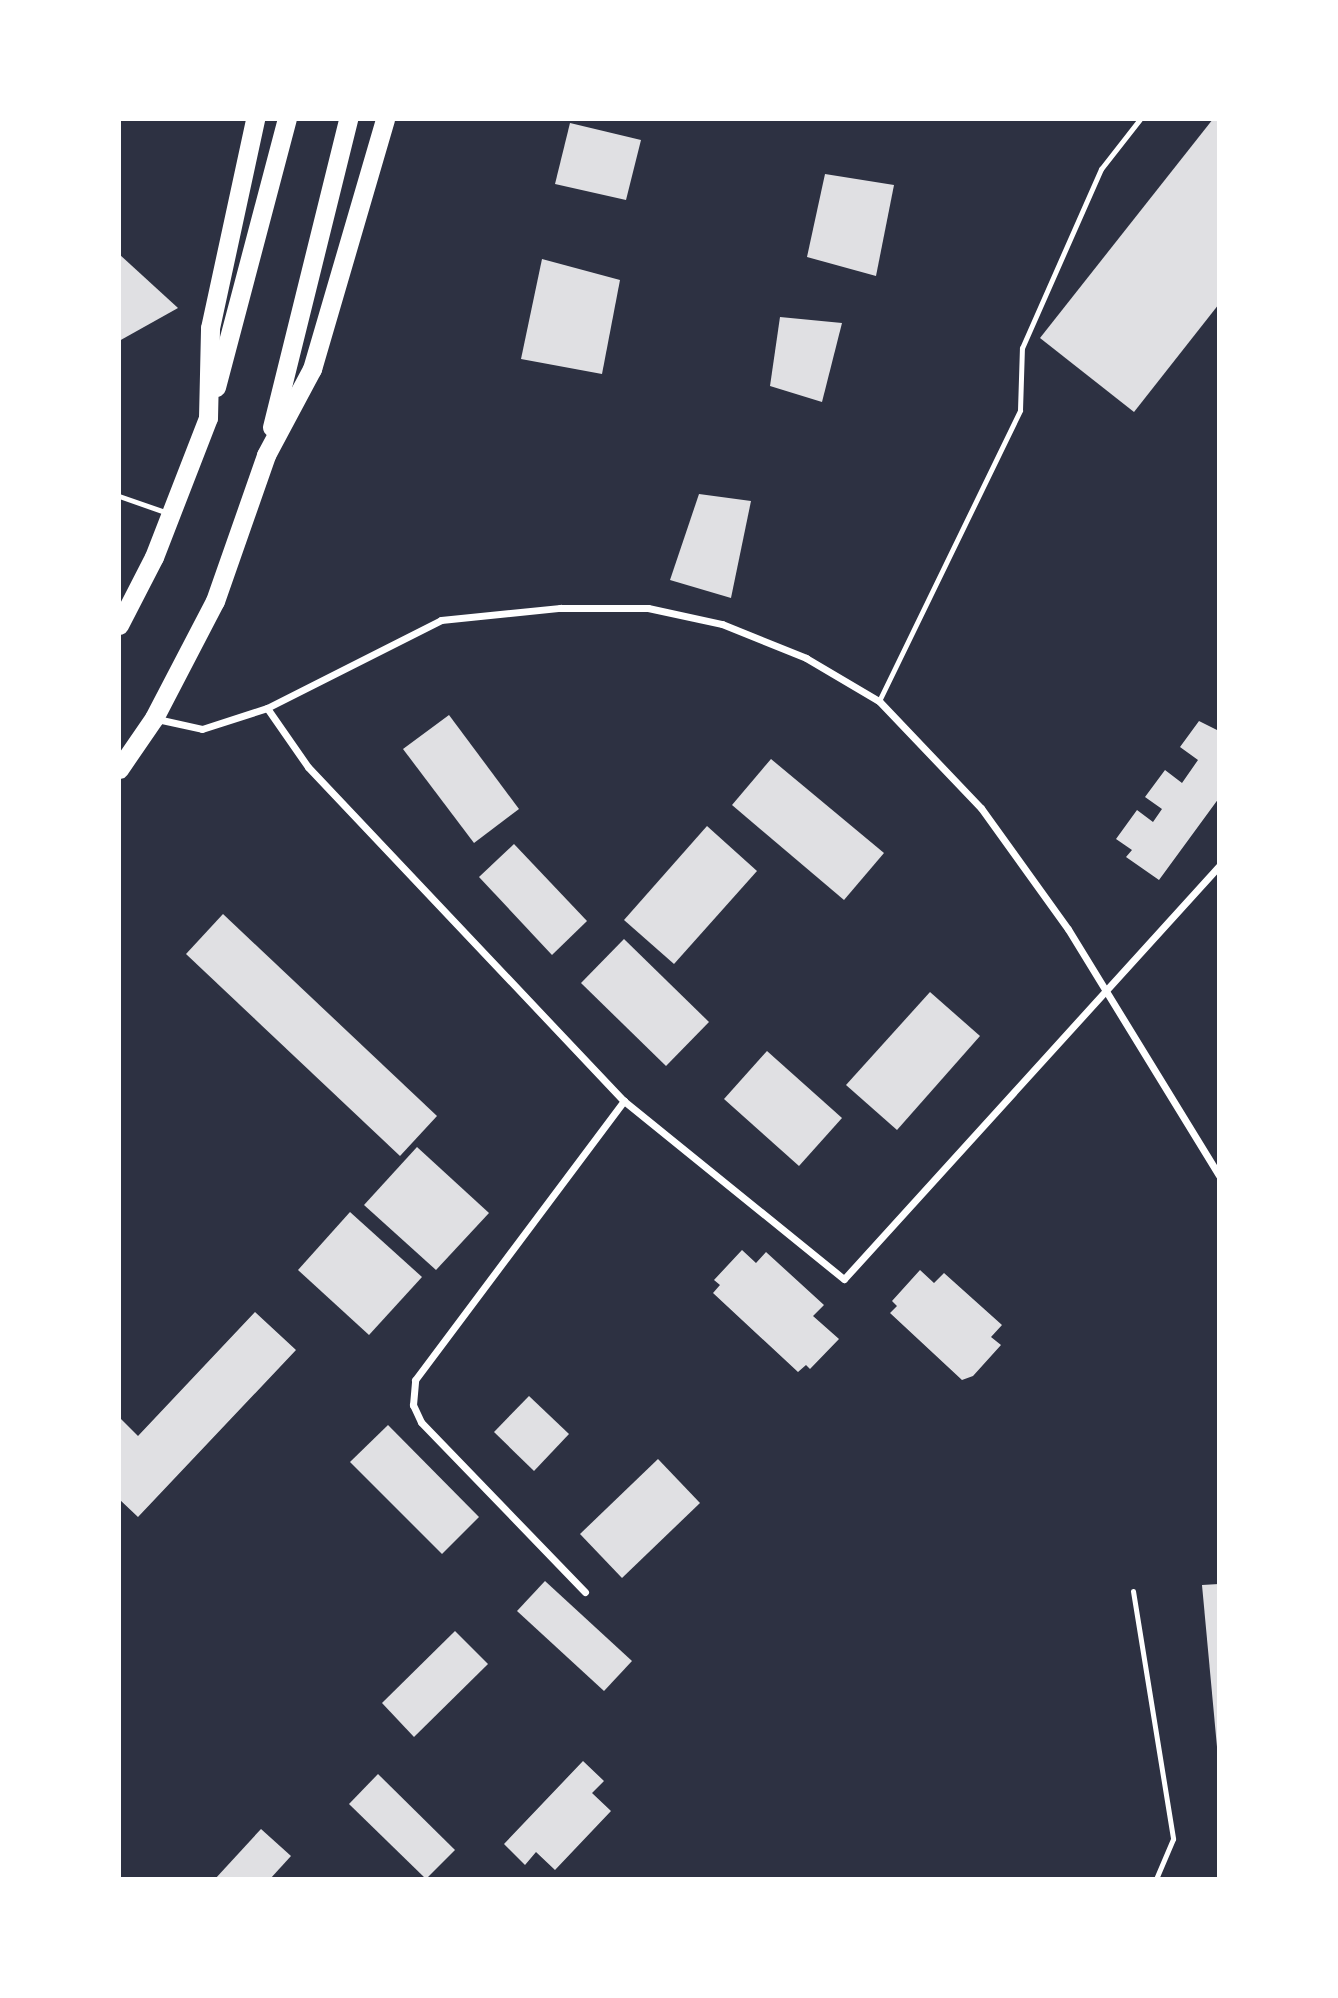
<!DOCTYPE html>
<html>
<head>
<meta charset="utf-8">
<style>
  body { margin:0 }
  #map { position:relative; width:1338px; height:1998px; overflow:hidden; background:#2d3142; font-family:Quicksand,sans-serif }
  div>[style] { position:absolute }
  [style*='--x'] { left:calc(var(--x)*1px); top:calc(var(--y)*1px); width:calc(var(--w)*1px); rotate:calc(var(--a)*1deg) }
  .building>* { inset:0; background:#e0e0e3 }
  .service>* { height:5px; margin:-2.5px; padding:0 2.5px; transform-origin:2.5px; border-radius:2.5px; background:#fff }
  .minor>* { height:7px; margin:-3.5px; padding:0 3.5px; transform-origin:3.5px; border-radius:3.5px; background:#fff }
  .trunk>* { height:19px; margin:-9.5px; padding:0 9.5px; transform-origin:9.5px; border-radius:9.5px; background:#fff }
  span { translate:-50% -50%; white-space:nowrap; text-align:center; line-height:1.15; -webkit-text-stroke:5px #fff; paint-order:stroke }
  .frame { position:absolute; inset:0; border:121px solid #fff; pointer-events:none }
</style>
</head>
<body>
<div id="map">
  <div class="building">
    <i style="clip-path:polygon(1213px 119px,1219px 119px,1219px 304px,1134px 412px,1040px 338px)"></i>
    <i style="clip-path:polygon(570px 123px,641px 140px,626px 200px,555px 184px)"></i>
    <i style="clip-path:polygon(825px 174px,894px 185px,876px 276px,807px 257px)"></i>
    <i style="clip-path:polygon(119px 254px,178px 308px,119px 341px)"></i>
    <i style="clip-path:polygon(542px 259px,620px 280px,602px 374px,521px 359px)"></i>
    <i style="clip-path:polygon(780px 317px,842px 323px,822px 402px,770px 386px)"></i>
    <i style="clip-path:polygon(699px 494px,751px 501px,731px 598px,670px 580px)"></i>
    <i style="clip-path:polygon(449px 715px,519px 809px,474px 843px,403px 749px)"></i>
    <i style="clip-path:polygon(1199px 721px,1219px 731px,1219px 798px,1159px 880px,1126px 857px,1132px 850px,1116px 839px,1137px 810px,1153px 822px,1162px 809px,1145px 797px,1165px 770px,1182px 783px,1198px 760px,1180px 747px)"></i>
    <i style="clip-path:polygon(771px 759px,884px 853px,844px 900px,732px 805px)"></i>
    <i style="clip-path:polygon(707px 826px,757px 871px,674px 964px,624px 920px)"></i>
    <i style="clip-path:polygon(514px 844px,587px 921px,552px 955px,479px 877px)"></i>
    <i style="clip-path:polygon(223px 914px,437px 1116px,400px 1156px,186px 954px)"></i>
    <i style="clip-path:polygon(624px 939px,709px 1022px,666px 1066px,581px 983px)"></i>
    <i style="clip-path:polygon(930px 992px,980px 1036px,897px 1130px,846px 1085px)"></i>
    <i style="clip-path:polygon(767px 1051px,842px 1118px,799px 1166px,724px 1099px)"></i>
    <i style="clip-path:polygon(417px 1147px,489px 1213px,436px 1270px,364px 1205px)"></i>
    <i style="clip-path:polygon(350px 1212px,422px 1277px,369px 1335px,298px 1270px)"></i>
    <i style="clip-path:polygon(742px 1250px,756px 1263px,766px 1252px,824px 1305px,813px 1316px,839px 1339px,810px 1369px,806px 1365px,798px 1372px,713px 1293px,720px 1285px,714px 1280px)"></i>
    <i style="clip-path:polygon(920px 1270px,934px 1283px,944px 1273px,1002px 1325px,991px 1337px,1001px 1345px,973px 1376px,962px 1380px,890px 1313px,897px 1306px,892px 1301px)"></i>
    <i style="clip-path:polygon(255px 1312px,296px 1350px,138px 1517px,119px 1499px,119px 1417px,138px 1436px)"></i>
    <i style="clip-path:polygon(529px 1396px,569px 1434px,534px 1471px,494px 1432px)"></i>
    <i style="clip-path:polygon(388px 1425px,479px 1517px,442px 1554px,350px 1462px)"></i>
    <i style="clip-path:polygon(658px 1459px,700px 1503px,622px 1578px,580px 1534px)"></i>
    <i style="clip-path:polygon(545px 1581px,632px 1661px,604px 1691px,517px 1611px)"></i>
    <i style="clip-path:polygon(1219px 1584px,1219px 1747px,1217px 1747px,1202px 1585px)"></i>
    <i style="clip-path:polygon(455px 1631px,488px 1664px,414px 1737px,382px 1703px)"></i>
    <i style="clip-path:polygon(583px 1761px,604px 1781px,592px 1793px,611px 1811px,555px 1870px,536px 1852px,525px 1865px,504px 1844px)"></i>
    <i style="clip-path:polygon(378px 1774px,455px 1850px,426px 1879px,349px 1804px)"></i>
    <i style="clip-path:polygon(261px 1829px,291px 1856px,270px 1879px,215px 1879px)"></i>
  </div>
  <div class="service">
    <i style="--x:119;--y:496;--w:49;--a:19.2"></i>
    <i style="--x:879;--y:701;--w:323;--a:-64.1"></i>
    <i style="--x:1020;--y:410;--w:62;--a:-88.2"></i>
    <i style="--x:1022;--y:348;--w:196;--a:-66.2"></i>
    <i style="--x:1101;--y:169;--w:63;--a:-52"></i>
    <i style="--x:1133;--y:1591;--w:251;--a:80.8"></i>
    <i style="--x:1173;--y:1839;--w:43;--a:113"></i>
  </div>
  <div class="minor">
    <i style="--x:267;--y:708;--w:72;--a:55.2"></i>
    <i style="--x:308;--y:767;--w:460;--a:46.6"></i>
    <i style="--x:624;--y:1101;--w:283;--a:39"></i>
    <i style="--x:844;--y:1279;--w:558;--a:-47.76"></i>
    <i style="--x:157;--y:719;--w:46;--a:12.5"></i>
    <i style="--x:202;--y:729;--w:68;--a:-17.9"></i>
    <i style="--x:267;--y:708;--w:195;--a:-26.8"></i>
    <i style="--x:441;--y:620;--w:120;--a:-5.8"></i>
    <i style="--x:560;--y:608;--w:88;--a:0"></i>
    <i style="--x:648;--y:608;--w:76;--a:12.2"></i>
    <i style="--x:722;--y:624;--w:91;--a:22"></i>
    <i style="--x:806;--y:658;--w:85;--a:30.5"></i>
    <i style="--x:879;--y:701;--w:148;--a:46.4"></i>
    <i style="--x:981;--y:808;--w:149;--a:54.3"></i>
    <i style="--x:1068;--y:929;--w:289;--a:58.5"></i>
    <i style="--x:585;--y:1592;--w:236;--a:-134"></i>
    <i style="--x:421;--y:1422;--w:19;--a:-115"></i>
    <i style="--x:413;--y:1405;--w:25;--a:-85"></i>
    <i style="--x:415;--y:1380;--w:349;--a:-53.2"></i>
  </div>
  <div class="trunk">
    <i style="--x:216;--y:387;--w:277;--a:-75.2"></i>
    <i style="--x:272;--y:427;--w:317;--a:-76.1"></i>
    <i style="--x:119;--y:625;--w:76;--a:-62.8"></i>
    <i style="--x:154;--y:557;--w:149;--a:-68.8"></i>
    <i style="--x:208;--y:418;--w:90;--a:-88.7"></i>
    <i style="--x:210;--y:328;--w:214;--a:-77.8"></i>
    <i style="--x:119;--y:769;--w:62;--a:-55.5"></i>
    <i style="--x:154;--y:718;--w:132;--a:-62.5"></i>
    <i style="--x:215;--y:601;--w:155;--a:-70.7"></i>
    <i style="--x:266;--y:455;--w:98;--a:-61.9"></i>
    <i style="--x:312;--y:369;--w:260;--a:-73.7"></i>
  </div>
  <div class="frame"></div>
</div>
</body>
</html>
